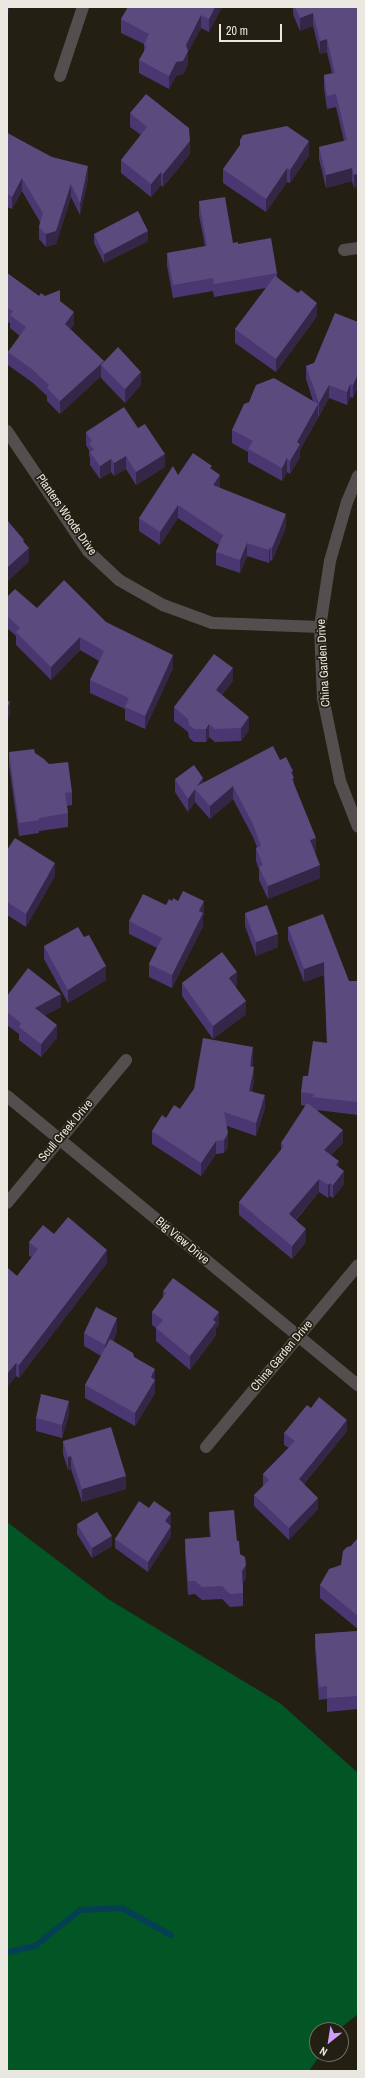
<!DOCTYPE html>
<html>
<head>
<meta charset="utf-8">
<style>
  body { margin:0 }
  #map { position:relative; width:365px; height:2078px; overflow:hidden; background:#231f13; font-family:"Archivo Narrow",sans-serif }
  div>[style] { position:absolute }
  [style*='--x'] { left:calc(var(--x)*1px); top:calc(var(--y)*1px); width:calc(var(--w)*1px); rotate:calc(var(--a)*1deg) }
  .forest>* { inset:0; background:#025626 }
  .stream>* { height:6px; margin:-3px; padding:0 3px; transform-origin:3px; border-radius:3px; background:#053f53 }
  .minor>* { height:12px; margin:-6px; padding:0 6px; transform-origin:6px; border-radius:6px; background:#554e4e }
  .tertiary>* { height:12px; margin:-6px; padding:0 6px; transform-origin:6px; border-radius:6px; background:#554e4e }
  .wall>* { inset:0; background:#4a3772 }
  .shaded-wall>* { inset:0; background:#332647 }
  .building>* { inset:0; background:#5b4a7e }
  span { translate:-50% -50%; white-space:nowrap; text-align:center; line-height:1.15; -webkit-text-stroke:3.5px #231f13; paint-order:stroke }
  .street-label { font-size:12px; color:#e9e7df }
  .frame { position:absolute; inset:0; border:8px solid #e9e7df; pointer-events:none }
  .north { position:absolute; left:309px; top:2022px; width:40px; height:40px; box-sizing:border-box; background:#231f13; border:1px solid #726f65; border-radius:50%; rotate:210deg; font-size:11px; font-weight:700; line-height:16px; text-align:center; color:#e9e7df }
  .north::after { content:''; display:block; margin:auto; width:14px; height:18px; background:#d09dff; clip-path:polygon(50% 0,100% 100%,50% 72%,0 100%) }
  .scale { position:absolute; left:219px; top:24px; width:63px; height:18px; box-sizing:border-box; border:2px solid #e9e7df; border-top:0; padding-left:5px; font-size:12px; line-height:14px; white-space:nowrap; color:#e9e7df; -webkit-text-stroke:3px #231f13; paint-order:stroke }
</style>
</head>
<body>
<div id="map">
  <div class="forest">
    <i style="clip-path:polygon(7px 1522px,108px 1599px,281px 1704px,358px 1773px,358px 2014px,338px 2030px,317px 2030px,317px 2054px,321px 2054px,309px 2071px,7px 2071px)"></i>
  </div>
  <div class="stream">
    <i style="--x:7;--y:1952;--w:29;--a:-12"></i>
    <i style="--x:35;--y:1946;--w:58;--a:-38.7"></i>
    <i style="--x:80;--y:1910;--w:42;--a:-2.7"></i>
    <i style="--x:122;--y:1908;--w:56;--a:28.9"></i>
  </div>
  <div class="minor">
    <i style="--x:60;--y:76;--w:73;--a:-71.6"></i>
    <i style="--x:344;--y:250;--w:14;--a:-8"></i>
    <i style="--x:7;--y:431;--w:145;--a:56"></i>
    <i style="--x:88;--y:551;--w:42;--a:43.1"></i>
    <i style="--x:119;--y:580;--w:51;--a:29.6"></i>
    <i style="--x:163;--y:605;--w:52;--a:20.2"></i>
    <i style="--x:212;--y:623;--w:108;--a:2.1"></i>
    <i style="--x:358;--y:476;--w:28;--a:113"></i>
    <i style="--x:347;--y:502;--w:61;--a:106.1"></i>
    <i style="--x:330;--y:561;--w:67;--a:98.6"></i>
    <i style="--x:320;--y:627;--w:71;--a:87.6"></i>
    <i style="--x:323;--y:698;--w:85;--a:78.4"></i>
    <i style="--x:340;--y:781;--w:49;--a:68.6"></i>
    <i style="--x:7;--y:1203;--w:186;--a:-50.2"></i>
    <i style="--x:206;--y:1447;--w:237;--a:-50.1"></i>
  </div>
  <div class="tertiary">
    <i style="--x:7;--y:1096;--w:455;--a:39.5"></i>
  </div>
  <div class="wall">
    <i style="clip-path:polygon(128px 7px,222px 7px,209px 32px,201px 28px,188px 52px,188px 64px,183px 74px,176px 76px,169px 89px,139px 73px,139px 60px,144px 52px,144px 44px,121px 33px,121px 19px)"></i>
    <i style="clip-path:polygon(293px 7px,358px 7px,354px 188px,352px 181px,326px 188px,319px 159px,319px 147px,344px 141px,336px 107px,327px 109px,324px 88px,324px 75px,332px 73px,327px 52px,320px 54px,313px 26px,300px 31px,293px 14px)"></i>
    <i style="clip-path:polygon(130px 113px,190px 154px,163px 187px,161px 185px,151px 197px,121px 173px,121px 160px,141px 135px,130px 127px)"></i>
    <i style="clip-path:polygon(7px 130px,8px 133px,88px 179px,80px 215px,71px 197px,56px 244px,46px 247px,39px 239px,39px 227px,40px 222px,22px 191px,12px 209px,7px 207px)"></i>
    <i style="clip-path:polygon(309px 155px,290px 183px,287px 182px,266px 212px,223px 183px,223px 169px)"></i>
    <i style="clip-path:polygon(199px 201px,233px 243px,238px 244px,277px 273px,277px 277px,317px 316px,276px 372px,235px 343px,235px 329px,266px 288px,214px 297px,213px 291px,173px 298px,167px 266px,167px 253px,205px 246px,199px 215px)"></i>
    <i style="clip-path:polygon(94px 234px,148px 241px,104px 263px,94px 243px)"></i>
    <i style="clip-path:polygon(7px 273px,39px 296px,45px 296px,60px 301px,74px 325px,70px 329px,104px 362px,141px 385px,125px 403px,101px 378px,101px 376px,60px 414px,47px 401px,47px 396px,33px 383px,8px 365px,8px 352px,20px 336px,10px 328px,10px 323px,7px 322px)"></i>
    <i style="clip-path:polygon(358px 322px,353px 398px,350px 397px,347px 405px,329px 398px,300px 450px,300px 457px,290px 474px,287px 472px,282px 481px,248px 462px,248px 452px,232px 443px,232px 430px,313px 401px,306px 379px,306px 366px,314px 363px)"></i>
    <i style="clip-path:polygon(138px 428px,165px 467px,136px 485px,126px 469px,114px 476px,111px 472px,100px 479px,90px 465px,90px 458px,89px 456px,89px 450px,86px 445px,86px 432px)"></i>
    <i style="clip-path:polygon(212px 469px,220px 488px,286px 527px,272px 561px,270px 560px,269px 563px,247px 556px,240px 573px,216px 565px,216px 552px,219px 545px,178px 518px,160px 545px,139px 531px,139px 518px,178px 475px)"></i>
    <i style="clip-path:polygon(7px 597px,37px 608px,106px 622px,173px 668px,145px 729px,125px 720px,125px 709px,90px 693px,90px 680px,99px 661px,80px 650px,51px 680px,16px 645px,16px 636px,7px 628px)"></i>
    <i style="clip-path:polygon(233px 681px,222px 695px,249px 730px,241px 741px,215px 742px,209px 737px,206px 742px,194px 742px,189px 738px,188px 732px,174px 721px,174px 707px)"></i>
    <i style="clip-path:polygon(9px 752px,35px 753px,72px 792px,72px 805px,67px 806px,68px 813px,68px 827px,39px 831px,39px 833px,19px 836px,9px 765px)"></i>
    <i style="clip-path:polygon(280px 760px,293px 776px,294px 784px,316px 851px,315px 851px,320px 878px,268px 899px,259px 880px,259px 869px,256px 861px,256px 848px,257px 847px,253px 837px,233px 799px,210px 819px,195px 802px,188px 812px,175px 792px,175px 779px,203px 783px)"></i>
    <i style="clip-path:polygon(7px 850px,55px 876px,26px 927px,7px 915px)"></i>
    <i style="clip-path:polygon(166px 905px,204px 914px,203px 916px,203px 926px,172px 988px,149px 977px,149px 964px,157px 948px,129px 934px,129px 921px)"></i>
    <i style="clip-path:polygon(245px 913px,278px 947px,256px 956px,245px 926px)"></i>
    <i style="clip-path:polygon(288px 927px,349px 981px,358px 981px,358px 1115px,317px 1110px,343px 1143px,331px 1155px,339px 1167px,344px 1184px,333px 1198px,330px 1196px,328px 1198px,319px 1192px,296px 1220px,306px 1242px,292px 1259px,239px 1215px,239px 1202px,281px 1150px,281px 1143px,306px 1106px,301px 1105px,301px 1092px,308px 1076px,327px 1043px,324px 975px,304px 982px,288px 940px)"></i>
    <i style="clip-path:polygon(84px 937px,106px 980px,68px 1003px,44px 959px,44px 946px)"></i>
    <i style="clip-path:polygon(182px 983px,237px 985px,235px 987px,246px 1014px,213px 1039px,182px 996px)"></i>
    <i style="clip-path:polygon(7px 996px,61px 1007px,45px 1015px,57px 1038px,41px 1057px,19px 1040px,19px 1034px,7px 1025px)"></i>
    <i style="clip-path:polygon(253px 1060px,252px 1067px,254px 1080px,252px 1091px,265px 1108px,256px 1136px,227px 1126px,228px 1147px,224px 1153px,216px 1154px,201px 1176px,152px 1144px,152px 1131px,166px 1118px,180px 1109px,194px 1089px)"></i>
    <i style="clip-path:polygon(54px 1234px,107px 1263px,19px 1378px,16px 1376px,7px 1387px,7px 1269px,17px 1276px,32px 1257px,29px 1256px,29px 1242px)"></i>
    <i style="clip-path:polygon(163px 1291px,219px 1325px,216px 1329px,216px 1335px,190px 1370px,156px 1341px,156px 1328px,152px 1325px,152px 1312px,163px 1297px)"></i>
    <i style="clip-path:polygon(117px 1331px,113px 1341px,134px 1357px,155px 1382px,155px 1393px,135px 1426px,85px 1398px,85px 1385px,101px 1356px,84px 1346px,84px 1333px)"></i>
    <i style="clip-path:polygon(311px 1408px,347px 1431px,304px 1484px,318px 1509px,289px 1540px,254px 1506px,254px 1495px,263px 1486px,263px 1474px,289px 1448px,284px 1445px,284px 1433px)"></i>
    <i style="clip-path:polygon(69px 1414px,62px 1438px,36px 1431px,36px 1418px)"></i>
    <i style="clip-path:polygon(63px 1441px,126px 1489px,82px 1502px,71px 1469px,68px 1470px,63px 1454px)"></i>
    <i style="clip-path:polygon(149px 1508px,171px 1522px,169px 1525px,171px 1536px,148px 1572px,115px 1548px,115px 1539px)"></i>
    <i style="clip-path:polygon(209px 1512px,237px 1541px,240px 1554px,246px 1578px,243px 1583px,243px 1606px,230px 1607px,222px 1599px,202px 1600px,195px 1594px,188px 1595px,185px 1552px,185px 1539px,210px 1537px,209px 1525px)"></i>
    <i style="clip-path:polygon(77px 1524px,112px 1546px,92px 1558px,77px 1534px)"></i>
    <i style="clip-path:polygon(358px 1538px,358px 1629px,320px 1598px,320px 1585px,341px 1565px,351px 1546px)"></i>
    <i style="clip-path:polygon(358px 1631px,358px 1709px,327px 1712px,327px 1699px,319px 1700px,315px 1648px,315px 1634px)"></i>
  </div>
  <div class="shaded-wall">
    <i style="clip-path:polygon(7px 7px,10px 7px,7px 16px)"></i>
    <i style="clip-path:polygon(215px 7px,222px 7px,209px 32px,209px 19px)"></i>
    <i style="clip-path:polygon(313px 13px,313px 26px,300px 31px,300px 18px)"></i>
    <i style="clip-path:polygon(201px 15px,201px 28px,188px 52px,188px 64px,183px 74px,176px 76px,169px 89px,169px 76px)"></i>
    <i style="clip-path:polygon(327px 39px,327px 52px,320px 54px,320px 41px)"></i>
    <i style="clip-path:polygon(190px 141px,190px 154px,163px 187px,163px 174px)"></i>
    <i style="clip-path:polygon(309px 141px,309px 155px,290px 183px,290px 170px)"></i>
    <i style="clip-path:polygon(88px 166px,88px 179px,80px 215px,80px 203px)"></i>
    <i style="clip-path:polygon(287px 168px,287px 182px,266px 212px,266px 199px)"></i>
    <i style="clip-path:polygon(352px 168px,352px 181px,326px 188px,326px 175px)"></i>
    <i style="clip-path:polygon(161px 172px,161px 185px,151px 197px,151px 184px)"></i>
    <i style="clip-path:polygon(358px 174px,358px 187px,354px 188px,354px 175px)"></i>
    <i style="clip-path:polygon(22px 178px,22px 191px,12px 209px,12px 197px)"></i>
    <i style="clip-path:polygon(71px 184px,71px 197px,56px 244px,46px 247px,46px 234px)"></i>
    <i style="clip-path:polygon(148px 231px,148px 241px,104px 263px,104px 254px)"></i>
    <i style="clip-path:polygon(317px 303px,317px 316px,276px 372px,276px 359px)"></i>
    <i style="clip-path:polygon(74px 312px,74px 325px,65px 337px,65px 324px)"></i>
    <i style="clip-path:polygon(104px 361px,104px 367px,101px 365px,101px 376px,60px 414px,60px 401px)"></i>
    <i style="clip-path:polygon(141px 372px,141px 385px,125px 403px,125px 389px)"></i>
    <i style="clip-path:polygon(358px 374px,358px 387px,353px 398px,353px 385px)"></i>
    <i style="clip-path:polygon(350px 384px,350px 397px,347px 405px,347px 392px)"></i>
    <i style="clip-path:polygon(329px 385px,329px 398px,319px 417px,319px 403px)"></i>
    <i style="clip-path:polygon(318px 404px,318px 417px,300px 450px,300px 457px,290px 474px,290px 461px,297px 442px)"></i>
    <i style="clip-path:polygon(165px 454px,165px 467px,136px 485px,136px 472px)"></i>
    <i style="clip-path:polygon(126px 456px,126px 469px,114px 476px,114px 463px)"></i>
    <i style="clip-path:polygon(287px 458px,287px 472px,282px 481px,282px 468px)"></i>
    <i style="clip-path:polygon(111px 459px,111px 472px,100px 479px,100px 466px)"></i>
    <i style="clip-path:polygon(220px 475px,220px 488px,213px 485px)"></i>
    <i style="clip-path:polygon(178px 505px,178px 518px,160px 545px,160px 532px)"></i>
    <i style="clip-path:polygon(286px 514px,286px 527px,272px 561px,272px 548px)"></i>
    <i style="clip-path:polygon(247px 543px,247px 556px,240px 573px,240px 560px)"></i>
    <i style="clip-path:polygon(270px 547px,270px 560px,269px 563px,269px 550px)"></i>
    <i style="clip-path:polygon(29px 548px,29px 562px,7px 582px,7px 568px)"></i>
    <i style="clip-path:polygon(80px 637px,80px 650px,51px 680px,51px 667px)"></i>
    <i style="clip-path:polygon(173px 655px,173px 668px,145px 729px,145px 716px)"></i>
    <i style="clip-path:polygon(233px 668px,233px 681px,216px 703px,216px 690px)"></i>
    <i style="clip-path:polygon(10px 702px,10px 715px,7px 721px,7px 708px)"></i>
    <i style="clip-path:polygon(249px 717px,249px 730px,241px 741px,241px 728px)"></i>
    <i style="clip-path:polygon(209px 724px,209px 737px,206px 742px,206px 729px)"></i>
    <i style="clip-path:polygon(293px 771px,293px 778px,294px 778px,294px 791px,291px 772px)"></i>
    <i style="clip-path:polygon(203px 778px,203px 792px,197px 786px)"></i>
    <i style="clip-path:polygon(233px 786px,233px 799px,210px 819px,210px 806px)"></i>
    <i style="clip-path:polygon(195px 789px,195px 802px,188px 812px,188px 799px)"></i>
    <i style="clip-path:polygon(316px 838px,316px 851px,310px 853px,310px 840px)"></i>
    <i style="clip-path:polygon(55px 863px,55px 876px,26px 927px,26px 914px)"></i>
    <i style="clip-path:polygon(320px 865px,320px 878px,268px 899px,268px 886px)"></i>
    <i style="clip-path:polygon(204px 901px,204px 914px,203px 916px,203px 926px,172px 988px,172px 975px,199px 911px)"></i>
    <i style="clip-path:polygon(278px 934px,278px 947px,256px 956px,256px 942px)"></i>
    <i style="clip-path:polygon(324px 962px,324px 975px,304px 982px,304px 969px)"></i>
    <i style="clip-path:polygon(106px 966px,106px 980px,68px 1003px,68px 990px)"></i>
    <i style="clip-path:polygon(237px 972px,237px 985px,229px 992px,229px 978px)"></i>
    <i style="clip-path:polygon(61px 994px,61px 1007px,35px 1021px,35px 1008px)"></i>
    <i style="clip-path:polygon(246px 1001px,246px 1014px,213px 1039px,213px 1026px)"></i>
    <i style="clip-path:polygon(57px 1025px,57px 1038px,41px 1057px,41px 1044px)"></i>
    <i style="clip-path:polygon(253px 1047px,253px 1060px,250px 1080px,250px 1066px)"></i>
    <i style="clip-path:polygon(254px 1067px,254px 1080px,249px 1104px,249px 1091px)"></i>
    <i style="clip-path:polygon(265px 1095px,265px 1108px,256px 1136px,256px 1123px)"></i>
    <i style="clip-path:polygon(343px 1130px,343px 1143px,324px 1163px,324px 1150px)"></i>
    <i style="clip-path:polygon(228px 1133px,228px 1147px,224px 1153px,224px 1140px)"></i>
    <i style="clip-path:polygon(216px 1141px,216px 1154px,201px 1176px,201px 1163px)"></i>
    <i style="clip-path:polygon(339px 1161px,339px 1174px,336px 1165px)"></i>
    <i style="clip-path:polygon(344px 1171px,344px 1184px,333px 1198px,333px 1185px)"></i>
    <i style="clip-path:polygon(319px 1179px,319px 1192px,289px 1227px,289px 1214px)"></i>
    <i style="clip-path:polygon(330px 1183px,330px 1196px,328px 1198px,328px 1185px)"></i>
    <i style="clip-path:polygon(306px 1229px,306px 1242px,292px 1259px,292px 1246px)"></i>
    <i style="clip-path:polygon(107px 1250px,107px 1263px,19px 1378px,19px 1365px)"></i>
    <i style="clip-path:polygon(219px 1312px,219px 1325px,216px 1329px,216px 1335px,190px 1370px,190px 1356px,213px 1320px)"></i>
    <i style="clip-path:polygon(117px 1318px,117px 1331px,105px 1358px,105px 1345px)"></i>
    <i style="clip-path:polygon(16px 1363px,16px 1376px,7px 1387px,7px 1374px)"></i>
    <i style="clip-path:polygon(155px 1369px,155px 1393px,135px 1426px,135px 1413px,151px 1377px)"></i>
    <i style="clip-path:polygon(69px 1401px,69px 1414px,62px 1438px,62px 1425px)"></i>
    <i style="clip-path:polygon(347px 1420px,347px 1431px,299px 1490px,299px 1479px)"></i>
    <i style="clip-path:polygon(71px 1456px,71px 1469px,68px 1470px,68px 1457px)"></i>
    <i style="clip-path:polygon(126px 1476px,126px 1489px,82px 1502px,82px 1489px)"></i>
    <i style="clip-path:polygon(318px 1498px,318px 1509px,289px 1540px,289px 1528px)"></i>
    <i style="clip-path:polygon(171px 1513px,171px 1522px,165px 1531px,165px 1521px)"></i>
    <i style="clip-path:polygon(171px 1526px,171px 1536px,148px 1572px,148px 1562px)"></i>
    <i style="clip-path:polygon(112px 1536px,112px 1546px,92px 1558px,92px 1548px)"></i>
    <i style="clip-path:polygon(246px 1565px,246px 1578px,242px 1584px,242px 1571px)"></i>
  </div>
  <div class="building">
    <i style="clip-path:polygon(128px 7px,215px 7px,209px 19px,201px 15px,186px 45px,188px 51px,183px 61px,176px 62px,169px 76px,139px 60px,147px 46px,144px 45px,149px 34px,121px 19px)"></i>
    <i style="clip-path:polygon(295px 7px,358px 7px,358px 174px,354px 175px,352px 168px,326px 175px,319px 147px,347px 140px,336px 94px,327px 96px,324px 75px,335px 73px,327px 39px,320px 41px,313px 13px,300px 18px)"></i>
    <i style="clip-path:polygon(146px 94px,189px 128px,190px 141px,163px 174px,161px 172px,151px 184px,121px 160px,147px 127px,130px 113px)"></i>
    <i style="clip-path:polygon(287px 126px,309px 141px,290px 170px,287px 168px,266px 199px,223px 169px,240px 145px,240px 140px,243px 135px)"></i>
    <i style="clip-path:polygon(7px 130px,8px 131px,7px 133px,52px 157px,88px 166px,80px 203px,71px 184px,56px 231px,46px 234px,39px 227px,43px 213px,22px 178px,12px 197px,7px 194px)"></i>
    <i style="clip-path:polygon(225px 197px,233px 243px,238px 242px,238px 244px,271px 238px,277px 273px,214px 284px,213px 278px,173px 285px,167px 253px,207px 246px,199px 201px)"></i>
    <i style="clip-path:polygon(138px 211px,148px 231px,104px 254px,94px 234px)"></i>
    <i style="clip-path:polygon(7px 273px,39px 296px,41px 293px,45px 296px,60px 290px,60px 301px,74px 312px,65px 324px,104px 361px,60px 401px,47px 388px,49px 385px,33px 370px,8px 352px,26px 327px,10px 315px,13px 311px,7px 308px)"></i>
    <i style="clip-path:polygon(275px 276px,298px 293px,301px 290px,317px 303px,276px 359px,235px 329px)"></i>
    <i style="clip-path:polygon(335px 313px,358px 322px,358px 374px,353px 385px,350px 384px,347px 392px,329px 385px,319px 403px,306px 366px,314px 363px)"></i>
    <i style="clip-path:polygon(118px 347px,141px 372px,125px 389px,101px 365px)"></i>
    <i style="clip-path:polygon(274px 378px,318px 404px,297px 442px,300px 444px,290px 461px,287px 458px,282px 468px,248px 449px,253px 441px,232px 430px,244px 404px,249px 402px,256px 385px)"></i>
    <i style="clip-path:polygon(124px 407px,138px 428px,145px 424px,165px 454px,136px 472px,126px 456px,114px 463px,111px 459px,100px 466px,90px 452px,94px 450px,89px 443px,92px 441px,86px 432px)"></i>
    <i style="clip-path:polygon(193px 453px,212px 466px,210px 468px,220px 475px,213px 485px,286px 514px,272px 548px,270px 547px,269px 550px,247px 543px,240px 560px,216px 552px,223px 535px,178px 505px,160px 532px,139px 518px,173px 466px,178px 475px)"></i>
    <i style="clip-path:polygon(7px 520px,24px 540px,23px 541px,29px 548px,7px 568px)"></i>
    <i style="clip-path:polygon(64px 580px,106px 622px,173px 655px,145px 716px,125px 707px,129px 698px,90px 680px,104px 651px,80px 637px,51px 667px,16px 632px,20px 628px,7px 616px,7px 597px,15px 589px,37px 608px)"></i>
    <i style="clip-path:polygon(214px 654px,233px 668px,216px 690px,249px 717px,241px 728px,215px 729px,209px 724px,206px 729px,194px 729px,189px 725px,188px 719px,174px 707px)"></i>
    <i style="clip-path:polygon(7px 700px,10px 702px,7px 708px)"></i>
    <i style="clip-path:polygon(273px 746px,280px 760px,286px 757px,293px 771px,291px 772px,294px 778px,292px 779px,316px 838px,310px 840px,320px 865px,268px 886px,259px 867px,263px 865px,256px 848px,261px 846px,253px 824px,233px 786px,210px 806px,195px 789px,188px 799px,175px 779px,194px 765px,203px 778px,197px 786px)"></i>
    <i style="clip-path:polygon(34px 749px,35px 753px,44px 759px,49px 764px,68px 762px,72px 792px,65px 793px,68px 813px,39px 818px,39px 820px,19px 823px,9px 752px)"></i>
    <i style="clip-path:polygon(15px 838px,55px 863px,26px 914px,7px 902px,7px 850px)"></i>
    <i style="clip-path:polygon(183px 891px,204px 901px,199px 911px,203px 913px,172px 975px,149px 964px,162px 938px,129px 921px,143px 894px,166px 905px,169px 899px,172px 901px,173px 898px,178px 901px)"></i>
    <i style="clip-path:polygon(267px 905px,278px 934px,256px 942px,245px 913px)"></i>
    <i style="clip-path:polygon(323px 914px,349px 981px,358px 981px,358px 1102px,312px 1097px,315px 1094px,301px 1092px,303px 1076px,308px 1076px,313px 1041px,327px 1043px,324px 962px,304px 969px,288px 927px)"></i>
    <i style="clip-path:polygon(78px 927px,84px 937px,89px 935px,106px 966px,68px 990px,44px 946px)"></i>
    <i style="clip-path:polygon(222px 952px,237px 972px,229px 978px,246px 1001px,213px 1026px,182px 983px)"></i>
    <i style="clip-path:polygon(28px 968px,61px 994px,35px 1008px,57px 1025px,41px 1044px,19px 1027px,21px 1023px,7px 1012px,7px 996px)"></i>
    <i style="clip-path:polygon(203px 1038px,253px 1047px,250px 1066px,254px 1067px,249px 1091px,265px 1095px,256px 1123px,224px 1112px,228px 1133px,224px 1140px,216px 1141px,201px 1163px,152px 1131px,162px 1115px,166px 1118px,174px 1105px,180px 1109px,194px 1089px)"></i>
    <i style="clip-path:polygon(307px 1103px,343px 1130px,324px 1150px,339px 1161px,336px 1165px,344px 1171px,333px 1185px,330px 1183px,328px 1185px,319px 1179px,289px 1214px,306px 1229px,292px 1246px,239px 1202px,284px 1146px,281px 1143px)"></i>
    <i style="clip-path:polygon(68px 1217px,107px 1250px,19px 1365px,16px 1363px,7px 1374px,7px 1269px,8px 1268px,17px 1276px,38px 1249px,29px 1242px,43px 1225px,54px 1234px)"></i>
    <i style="clip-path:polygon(173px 1278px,219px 1312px,213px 1320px,216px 1322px,190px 1356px,156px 1328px,163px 1320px,152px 1312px,166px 1293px,163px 1291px)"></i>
    <i style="clip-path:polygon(96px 1307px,117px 1318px,105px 1345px,84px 1333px)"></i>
    <i style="clip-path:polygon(110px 1339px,133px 1353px,134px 1357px,155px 1369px,151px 1377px,155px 1380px,135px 1413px,85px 1385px)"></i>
    <i style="clip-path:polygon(41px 1394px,69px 1401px,62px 1425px,36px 1418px)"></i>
    <i style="clip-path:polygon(319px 1397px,347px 1420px,299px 1479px,318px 1498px,289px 1528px,254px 1495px,269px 1480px,263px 1474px,295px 1441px,284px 1433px,307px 1405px,311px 1408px)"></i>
    <i style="clip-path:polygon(111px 1427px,126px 1476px,82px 1489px,71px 1456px,68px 1457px,63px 1441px)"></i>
    <i style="clip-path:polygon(139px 1501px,149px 1508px,154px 1501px,171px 1513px,165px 1521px,171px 1526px,148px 1562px,115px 1539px)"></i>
    <i style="clip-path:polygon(234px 1510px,237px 1541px,239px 1541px,240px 1554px,245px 1557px,246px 1565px,242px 1571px,243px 1593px,230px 1594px,222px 1586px,202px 1587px,195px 1581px,188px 1581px,185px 1539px,211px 1537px,209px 1512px)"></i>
    <i style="clip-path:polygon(97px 1512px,112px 1536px,92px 1548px,77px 1524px)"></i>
    <i style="clip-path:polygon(358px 1538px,358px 1616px,320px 1585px,329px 1569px,341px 1565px,343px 1551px,347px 1547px,351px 1546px)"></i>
    <i style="clip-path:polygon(358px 1631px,358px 1696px,327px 1698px,327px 1686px,319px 1687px,315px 1634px)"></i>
  </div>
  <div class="street-label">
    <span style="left:66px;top:515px;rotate:55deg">Planters Woods Drive</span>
    <span style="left:324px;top:663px;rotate:-93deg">China Garden Drive</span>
    <span style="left:66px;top:1131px;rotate:-50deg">Scull Creek Drive</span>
    <span style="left:182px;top:1241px;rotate:40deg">Big View Drive</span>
    <span style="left:282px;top:1356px;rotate:-50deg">China Garden Drive</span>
  </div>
  <div class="frame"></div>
  <div class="north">N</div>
  <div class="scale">20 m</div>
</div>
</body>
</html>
